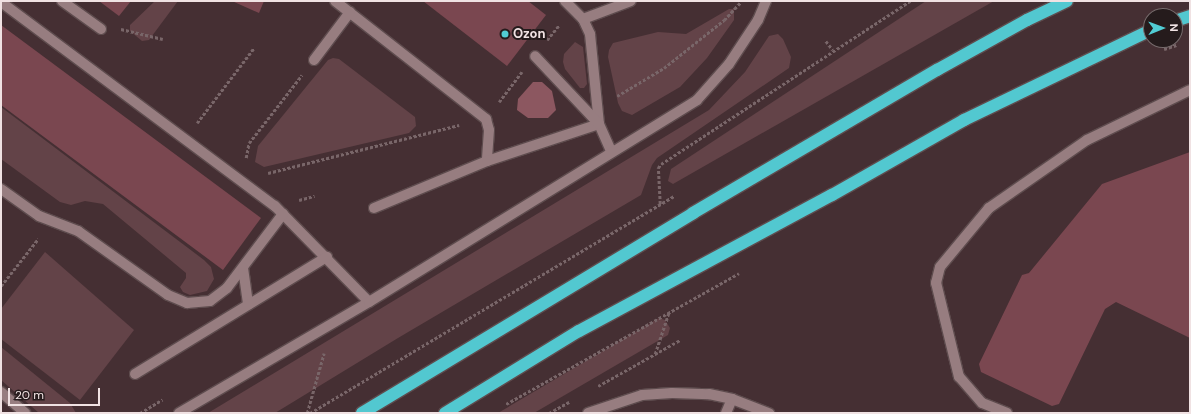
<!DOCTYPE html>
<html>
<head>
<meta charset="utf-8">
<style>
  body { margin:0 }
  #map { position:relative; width:1191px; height:414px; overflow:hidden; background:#452f33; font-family:"DM Sans",sans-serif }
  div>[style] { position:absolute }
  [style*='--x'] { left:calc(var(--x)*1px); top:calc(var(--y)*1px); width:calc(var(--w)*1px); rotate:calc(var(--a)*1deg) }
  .green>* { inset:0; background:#634348 }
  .forest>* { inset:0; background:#8c5760 }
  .building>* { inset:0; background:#7a4750 }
  .path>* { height:2.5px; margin-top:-1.25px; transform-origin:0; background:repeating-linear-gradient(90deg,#796669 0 3px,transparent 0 5px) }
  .roads { filter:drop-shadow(1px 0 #5e4c4e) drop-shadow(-1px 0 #5e4c4e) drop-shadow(0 1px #5e4c4e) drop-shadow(0 -1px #5e4c4e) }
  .lane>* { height:10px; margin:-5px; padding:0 5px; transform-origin:5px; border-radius:5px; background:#977d80 }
  .street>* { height:10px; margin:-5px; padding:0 5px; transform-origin:5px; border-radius:5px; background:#977d80 }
  .highway>* { height:12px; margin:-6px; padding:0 6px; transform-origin:6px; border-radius:6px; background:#52c8d0 }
  .dots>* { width:11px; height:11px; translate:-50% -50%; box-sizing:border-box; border:2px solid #251b1c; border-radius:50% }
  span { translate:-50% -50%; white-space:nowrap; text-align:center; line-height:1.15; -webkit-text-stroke:4px #251b1c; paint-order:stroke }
  .poi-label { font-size:13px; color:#f0e2e3; font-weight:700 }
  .left { translate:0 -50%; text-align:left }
  .frame { position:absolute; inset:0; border:2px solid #f0e2e3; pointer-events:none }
  .north { position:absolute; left:1143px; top:8px; width:40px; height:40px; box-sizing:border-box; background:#251b1c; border:1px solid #766b6c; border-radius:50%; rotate:89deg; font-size:11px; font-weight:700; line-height:16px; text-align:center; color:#f0e2e3 }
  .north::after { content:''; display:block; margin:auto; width:14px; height:18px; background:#51ccd4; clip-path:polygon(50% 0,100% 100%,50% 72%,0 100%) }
  .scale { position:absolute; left:8px; top:388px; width:92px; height:18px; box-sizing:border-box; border:2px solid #f0e2e3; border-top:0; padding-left:5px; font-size:12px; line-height:14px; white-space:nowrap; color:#f0e2e3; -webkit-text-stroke:3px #251b1c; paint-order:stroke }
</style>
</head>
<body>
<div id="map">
  <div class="green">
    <i style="clip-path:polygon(155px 1px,178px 1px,149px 40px,142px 41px,130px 31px,130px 25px)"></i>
    <i style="clip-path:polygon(926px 1px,994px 1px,673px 184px,668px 181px,671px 169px)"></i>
    <i style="clip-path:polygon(729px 9px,734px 9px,734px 20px,707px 58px,680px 87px,632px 115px,622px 111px,618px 103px,608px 57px,609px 50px,613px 43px,658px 32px,686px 34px)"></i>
    <i style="clip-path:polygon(778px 34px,783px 39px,791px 57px,789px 68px,657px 158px,652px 165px,641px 195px,398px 338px,275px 413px,208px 413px,709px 110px,745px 72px,769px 36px)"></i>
    <i style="clip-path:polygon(575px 42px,583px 47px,587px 84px,584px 88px,580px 88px,565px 69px,563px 62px,564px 54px)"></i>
    <i style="clip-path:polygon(333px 58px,339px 59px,415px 117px,416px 126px,409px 133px,264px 167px,255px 162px,258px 146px,328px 60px)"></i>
    <i style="clip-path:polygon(1px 107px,204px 260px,211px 267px,214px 279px,207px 291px,190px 295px,183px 292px,180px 287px,186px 278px,186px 273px,103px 204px,85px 201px,71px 205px,60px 202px,1px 159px)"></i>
    <i style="clip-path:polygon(45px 252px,134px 330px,80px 400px,1px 339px,1px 309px)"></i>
    <i style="clip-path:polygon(659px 318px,665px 320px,670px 328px,668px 335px,534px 413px,498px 413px)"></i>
    <i style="clip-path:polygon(1px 347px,70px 403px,76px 413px,39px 413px,1px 380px)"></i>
  </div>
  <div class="forest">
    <i style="clip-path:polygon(533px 82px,542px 82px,552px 91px,556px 110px,548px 118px,528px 118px,517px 110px,518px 99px)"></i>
  </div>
  <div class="building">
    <i style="clip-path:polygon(99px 1px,131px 1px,119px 16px)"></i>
    <i style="clip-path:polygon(232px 1px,264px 1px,259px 13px)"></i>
    <i style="clip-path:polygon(423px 1px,528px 1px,546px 15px,507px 66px)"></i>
    <i style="clip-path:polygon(1px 25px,261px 218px,223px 270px,1px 105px)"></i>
    <i style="clip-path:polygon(1190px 152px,1190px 338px,1116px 302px,1105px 309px,1059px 404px,1052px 406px,981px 372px,979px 364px,1022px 275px,1029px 273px,1102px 184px)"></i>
  </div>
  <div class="path">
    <i style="--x:121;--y:29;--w:43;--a:13.4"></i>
    <i style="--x:547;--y:40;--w:19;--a:-51"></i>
    <i style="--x:826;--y:41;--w:11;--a:52"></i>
    <i style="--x:1164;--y:49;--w:13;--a:-18"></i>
    <i style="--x:617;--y:96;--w:55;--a:-30.8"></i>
    <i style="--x:664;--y:68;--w:77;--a:-38.7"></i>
    <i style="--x:724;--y:20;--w:25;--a:-47"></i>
    <i style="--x:499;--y:102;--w:38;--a:-53"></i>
    <i style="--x:197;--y:123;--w:94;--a:-52.8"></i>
    <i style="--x:246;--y:158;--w:15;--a:-79"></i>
    <i style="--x:249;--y:143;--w:86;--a:-52.1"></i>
    <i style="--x:268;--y:173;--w:197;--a:-14.1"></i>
    <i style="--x:299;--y:200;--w:16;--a:-15"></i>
    <i style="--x:660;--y:204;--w:36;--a:-93"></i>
    <i style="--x:658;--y:168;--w:5;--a:-53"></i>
    <i style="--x:661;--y:164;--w:298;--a:-33.2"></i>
    <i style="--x:1;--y:286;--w:60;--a:-51.8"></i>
    <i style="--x:655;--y:354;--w:44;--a:-71.6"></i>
    <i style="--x:598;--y:386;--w:94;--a:-29.3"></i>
    <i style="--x:506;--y:404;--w:267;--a:-29.3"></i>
    <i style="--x:140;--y:413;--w:26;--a:-31"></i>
    <i style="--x:307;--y:413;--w:62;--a:-74.2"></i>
    <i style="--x:310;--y:413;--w:424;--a:-30.8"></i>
    <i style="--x:549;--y:413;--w:23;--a:-29"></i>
  </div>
  <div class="roads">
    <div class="lane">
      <i style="--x:62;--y:1;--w:48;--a:35.7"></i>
      <i style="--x:335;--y:1;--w:192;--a:38"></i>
      <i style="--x:486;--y:119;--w:11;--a:75"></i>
      <i style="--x:489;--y:130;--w:31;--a:94"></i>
      <i style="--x:565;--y:1;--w:25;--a:45"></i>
      <i style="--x:583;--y:19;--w:17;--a:65"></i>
      <i style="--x:590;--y:34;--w:90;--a:84.3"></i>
      <i style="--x:599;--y:124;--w:30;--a:66"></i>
      <i style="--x:1;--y:2;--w:342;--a:36.7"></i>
      <i style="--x:275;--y:206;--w:134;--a:45.6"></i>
      <i style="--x:583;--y:19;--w:51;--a:-20.6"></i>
      <i style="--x:314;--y:60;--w:60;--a:-53.1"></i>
      <i style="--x:1;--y:189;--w:47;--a:35.4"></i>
      <i style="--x:39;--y:216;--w:42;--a:21"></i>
      <i style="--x:78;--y:231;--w:110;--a:35.4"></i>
      <i style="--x:168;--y:295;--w:21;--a:23"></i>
      <i style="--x:187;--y:303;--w:23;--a:-5"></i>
      <i style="--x:210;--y:301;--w:21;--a:-37"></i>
      <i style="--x:227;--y:288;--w:93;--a:-52.9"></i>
      <i style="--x:374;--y:208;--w:122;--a:-22.6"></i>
      <i style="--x:487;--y:161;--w:118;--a:-18.3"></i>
      <i style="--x:599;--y:124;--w:93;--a:-133.3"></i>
      <i style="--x:243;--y:268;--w:37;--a:82"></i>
      <i style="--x:135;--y:374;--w:225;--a:-31.4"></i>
      <i style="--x:1;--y:392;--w:32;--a:41"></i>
      <i style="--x:726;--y:413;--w:15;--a:-67"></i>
      <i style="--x:1007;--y:413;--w:27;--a:-158"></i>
      <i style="--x:982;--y:403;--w:35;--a:-131"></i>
      <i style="--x:959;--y:377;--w:97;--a:-103.7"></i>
      <i style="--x:936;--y:283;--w:16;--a:-76"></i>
      <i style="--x:940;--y:267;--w:77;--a:-50.3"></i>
      <i style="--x:989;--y:208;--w:119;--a:-34.8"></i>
      <i style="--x:1087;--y:140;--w:114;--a:-25.9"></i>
    </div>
    <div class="street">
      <i style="--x:179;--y:413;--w:220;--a:-30.3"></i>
      <i style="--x:369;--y:302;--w:385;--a:-31.6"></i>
      <i style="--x:697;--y:100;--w:48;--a:-48.4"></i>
      <i style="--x:729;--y:64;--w:53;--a:-56.6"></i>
      <i style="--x:758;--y:20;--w:21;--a:-67"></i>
      <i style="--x:588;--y:413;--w:57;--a:-18.4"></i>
      <i style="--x:642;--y:395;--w:30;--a:-4"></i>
      <i style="--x:672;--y:393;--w:37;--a:2"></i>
      <i style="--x:709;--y:394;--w:24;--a:12"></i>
      <i style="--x:732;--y:399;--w:40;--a:21"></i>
    </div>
    <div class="highway">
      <i style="--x:1175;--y:21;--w:16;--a:-18"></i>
      <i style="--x:362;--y:413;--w:387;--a:-31.1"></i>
      <i style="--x:693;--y:213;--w:283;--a:-30.4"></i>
      <i style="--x:937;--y:70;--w:103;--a:-29.1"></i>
      <i style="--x:1027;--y:20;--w:44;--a:-25.4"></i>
      <i style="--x:445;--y:413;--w:157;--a:-31.5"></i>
      <i style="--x:579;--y:331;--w:287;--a:-28.3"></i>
      <i style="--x:832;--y:195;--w:152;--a:-29.6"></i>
      <i style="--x:964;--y:120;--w:208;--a:-25.7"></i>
    </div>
  </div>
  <div class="dots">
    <i style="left:505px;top:34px;background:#51ccd4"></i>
  </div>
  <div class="poi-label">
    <span class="left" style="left:513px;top:34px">Ozon</span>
  </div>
  <div class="frame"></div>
  <div class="north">N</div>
  <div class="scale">20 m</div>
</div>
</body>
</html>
